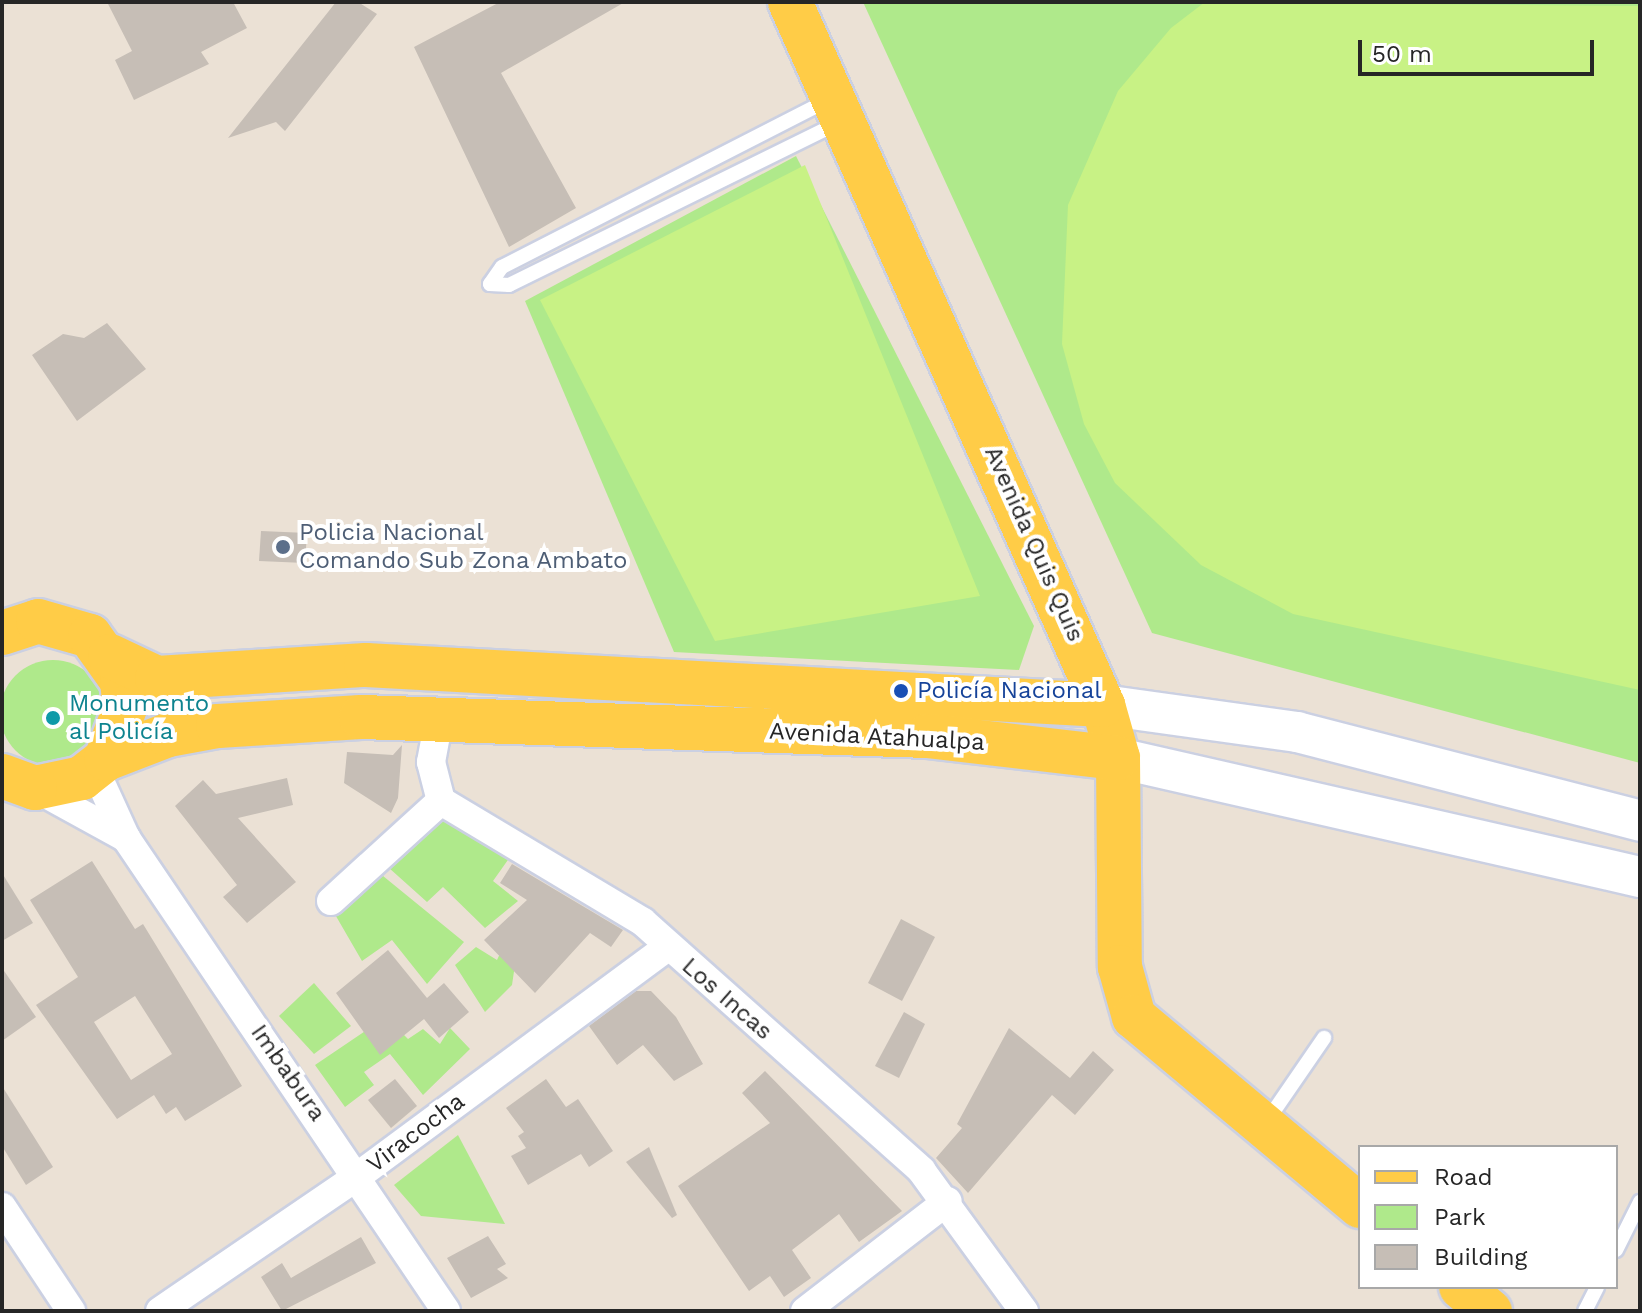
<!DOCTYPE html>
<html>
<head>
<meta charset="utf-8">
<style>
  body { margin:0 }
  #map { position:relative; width:1642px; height:1313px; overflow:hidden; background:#ebe1d5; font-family:"Work Sans",sans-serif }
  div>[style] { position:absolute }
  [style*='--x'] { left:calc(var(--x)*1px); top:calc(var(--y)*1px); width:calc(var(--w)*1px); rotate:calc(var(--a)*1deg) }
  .green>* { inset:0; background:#afe98b }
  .round { border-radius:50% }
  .pitch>* { inset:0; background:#c8f285 }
  .building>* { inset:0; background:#c6beb6 }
  .roads { filter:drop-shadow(2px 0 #cbd0e2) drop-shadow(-2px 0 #cbd0e2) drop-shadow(0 2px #cbd0e2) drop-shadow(0 -2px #cbd0e2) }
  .lane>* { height:14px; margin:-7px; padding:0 7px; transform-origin:7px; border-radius:7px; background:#fff }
  .street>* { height:28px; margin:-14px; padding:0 14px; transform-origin:14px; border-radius:14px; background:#fff }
  .secondary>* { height:40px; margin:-20px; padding:0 20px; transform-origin:20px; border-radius:20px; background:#fff }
  .primary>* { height:44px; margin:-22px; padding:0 22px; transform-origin:22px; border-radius:22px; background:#ffcc47 }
  .dots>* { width:22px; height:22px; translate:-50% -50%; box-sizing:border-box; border:4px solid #fff; border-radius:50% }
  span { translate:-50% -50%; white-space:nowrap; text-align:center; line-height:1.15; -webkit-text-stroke:8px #fff; paint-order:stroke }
  .service-label { font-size:24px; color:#4e5e75 }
  .left { translate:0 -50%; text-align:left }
  .street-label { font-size:24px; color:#262626 }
  .transit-label { font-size:24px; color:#164399 }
  .culture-label { font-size:24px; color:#0d838f }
  .frame { position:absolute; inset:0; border:4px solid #262626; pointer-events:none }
  .legend { position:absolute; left:1358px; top:1145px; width:260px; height:144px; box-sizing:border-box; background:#fff; border:2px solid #a8a8a8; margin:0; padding:10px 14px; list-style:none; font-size:24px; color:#262626 }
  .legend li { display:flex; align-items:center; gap:16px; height:40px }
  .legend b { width:40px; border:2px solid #a8a8a8 }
  .scale { position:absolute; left:1358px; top:40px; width:236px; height:36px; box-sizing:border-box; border:4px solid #262626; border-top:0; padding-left:10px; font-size:24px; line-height:28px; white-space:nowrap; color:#262626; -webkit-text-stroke:6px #fff; paint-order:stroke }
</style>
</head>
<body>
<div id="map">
  <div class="green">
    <i style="clip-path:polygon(863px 2px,1640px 2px,1640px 763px,1152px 633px)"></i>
    <i style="clip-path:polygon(796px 156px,1034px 626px,1019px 670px,674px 652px,525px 301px)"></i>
    <i class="round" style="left:0;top:660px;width:106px;height:106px"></i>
    <i style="clip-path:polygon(431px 805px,515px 850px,493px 881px,518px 901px,485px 928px,443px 887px,427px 902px,379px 859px)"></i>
    <i style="clip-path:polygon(372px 867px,464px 942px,427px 984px,392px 940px,362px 961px,333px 911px)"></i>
    <i style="clip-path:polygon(505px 943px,516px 958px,512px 985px,485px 1012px,455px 965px,476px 947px,497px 960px)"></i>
    <i style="clip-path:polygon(314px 983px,351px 1026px,314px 1054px,279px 1016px)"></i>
    <i style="clip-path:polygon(386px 1017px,408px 1039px,423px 1029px,440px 1044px,450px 1028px,470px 1049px,423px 1095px,390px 1054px,364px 1072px,374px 1085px,345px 1107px,315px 1065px)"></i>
    <i style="clip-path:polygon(458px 1135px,505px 1224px,421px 1216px,394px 1185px)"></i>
  </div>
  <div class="pitch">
    <i style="clip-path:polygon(1205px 2px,1640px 6px,1640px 690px,1293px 614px,1201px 565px,1115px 483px,1084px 424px,1062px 344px,1068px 205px,1118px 91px,1171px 28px)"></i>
    <i style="clip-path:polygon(805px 165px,980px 596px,715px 641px,540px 300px)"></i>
  </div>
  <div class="building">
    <i style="clip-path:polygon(107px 2px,233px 2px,247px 28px,201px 52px,209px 64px,134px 100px,115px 60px,132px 51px)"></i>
    <i style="clip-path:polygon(336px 2px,358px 2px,377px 14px,285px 131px,276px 122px,228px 138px)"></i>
    <i style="clip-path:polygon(500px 2px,625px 2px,501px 73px,576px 208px,509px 247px,414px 47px)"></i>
    <i style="clip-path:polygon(107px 323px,146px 369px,77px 421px,32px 355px,63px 334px,84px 338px)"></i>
    <i style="clip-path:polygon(261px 531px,307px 533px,305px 563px,259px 561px)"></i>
    <i style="clip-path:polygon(402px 745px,398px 798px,391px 813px,344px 783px,347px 752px,393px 755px)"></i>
    <i style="clip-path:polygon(287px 778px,293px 805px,238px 818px,296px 882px,247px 923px,223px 897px,237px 885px,175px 806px,203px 780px,216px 794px)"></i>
    <i style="clip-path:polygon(evenodd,92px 861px,135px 929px,143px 924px,242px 1086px,185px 1121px,176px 1107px,166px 1114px,154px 1095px,117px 1119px,36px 1005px,78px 977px,30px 900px,92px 861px,135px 996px,172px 1054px,131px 1080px,94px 1022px,135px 996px)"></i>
    <i style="clip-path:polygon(512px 864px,623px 930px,611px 947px,590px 933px,535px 993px,484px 940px,527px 900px,500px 883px)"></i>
    <i style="clip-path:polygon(2px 873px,33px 923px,2px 941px)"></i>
    <i style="clip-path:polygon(901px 919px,935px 937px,902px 1001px,868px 983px)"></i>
    <i style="clip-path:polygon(388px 950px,427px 998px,444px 983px,469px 1012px,439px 1038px,424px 1019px,380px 1055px,336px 993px)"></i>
    <i style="clip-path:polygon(2px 968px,36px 1017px,2px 1041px)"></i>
    <i style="clip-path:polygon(636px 991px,651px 991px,676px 1017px,703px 1064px,674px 1081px,643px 1045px,617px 1065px,589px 1026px)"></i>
    <i style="clip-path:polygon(904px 1012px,925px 1024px,899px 1078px,875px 1066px)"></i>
    <i style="clip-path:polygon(1009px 1028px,1070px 1078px,1093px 1051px,1114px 1070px,1075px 1115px,1052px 1095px,968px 1193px,936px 1158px,962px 1128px,957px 1124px)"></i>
    <i style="clip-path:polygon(765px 1071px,902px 1211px,859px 1242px,839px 1214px,792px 1250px,811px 1278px,784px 1297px,770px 1276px,749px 1291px,678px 1186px,770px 1123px,742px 1093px)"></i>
    <i style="clip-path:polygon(395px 1079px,417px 1106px,391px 1128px,368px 1100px)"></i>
    <i style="clip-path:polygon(546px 1079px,566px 1107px,578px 1099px,613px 1151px,589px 1167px,581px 1154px,528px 1185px,511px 1156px,526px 1148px,518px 1136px,524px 1132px,506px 1108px)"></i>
    <i style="clip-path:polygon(2px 1086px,53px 1167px,26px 1185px,2px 1146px)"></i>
    <i style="clip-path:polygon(649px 1147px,677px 1215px,672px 1218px,626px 1162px)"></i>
    <i style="clip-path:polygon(488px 1236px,506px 1264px,497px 1269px,508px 1278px,471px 1298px,447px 1258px)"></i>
    <i style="clip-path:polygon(361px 1237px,376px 1263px,282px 1311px,261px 1277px,282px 1263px,291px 1278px)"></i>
  </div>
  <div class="roads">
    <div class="lane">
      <i style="--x:490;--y:284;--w:21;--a:-55"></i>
      <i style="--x:502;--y:267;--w:366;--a:-27.1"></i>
      <i style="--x:490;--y:284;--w:19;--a:3"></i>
      <i style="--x:509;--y:285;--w:369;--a:-26.2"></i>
      <i style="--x:1267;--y:1121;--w:101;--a:-55.5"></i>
      <i style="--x:1616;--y:1250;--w:54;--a:-63.4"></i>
      <i style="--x:1585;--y:1311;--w:27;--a:-63"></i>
    </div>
    <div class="street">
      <i style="--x:439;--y:719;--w:44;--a:100.5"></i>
      <i style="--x:431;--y:762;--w:40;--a:75.6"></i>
      <i style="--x:441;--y:801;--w:235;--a:30.9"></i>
      <i style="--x:643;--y:922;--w:373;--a:41.7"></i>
      <i style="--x:921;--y:1170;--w:175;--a:53.9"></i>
      <i style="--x:95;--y:770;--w:75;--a:65.5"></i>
      <i style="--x:126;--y:838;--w:571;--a:55.92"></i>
      <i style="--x:35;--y:788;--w:104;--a:28.8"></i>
      <i style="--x:331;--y:901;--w:149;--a:-42.3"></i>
      <i style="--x:2;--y:1207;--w:125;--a:56.4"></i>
      <i style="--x:160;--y:1311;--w:240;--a:-34.3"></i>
      <i style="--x:358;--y:1176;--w:385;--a:-36.5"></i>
      <i style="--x:805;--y:1311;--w:180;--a:-37.6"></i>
    </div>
    <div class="secondary">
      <i style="--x:1103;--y:705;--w:196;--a:7.9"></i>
      <i style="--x:1297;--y:732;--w:354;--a:14.5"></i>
      <i style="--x:1118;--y:758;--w:535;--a:12.84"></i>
    </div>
    <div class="primary">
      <i style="--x:790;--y:2;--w:770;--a:66"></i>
      <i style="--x:1103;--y:705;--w:55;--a:74.2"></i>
      <i style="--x:1118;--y:758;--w:209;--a:89.5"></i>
      <i style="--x:1120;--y:967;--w:52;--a:74.4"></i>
      <i style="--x:1134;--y:1017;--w:295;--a:39.9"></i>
      <i style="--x:2;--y:633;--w:38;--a:-18"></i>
      <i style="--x:38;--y:621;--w:54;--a:16.1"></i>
      <i style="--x:90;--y:636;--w:55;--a:54.6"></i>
      <i style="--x:122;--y:681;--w:27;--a:84"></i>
      <i style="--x:125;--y:708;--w:54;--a:110.4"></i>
      <i style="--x:106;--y:759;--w:31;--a:142"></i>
      <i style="--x:82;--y:778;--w:48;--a:168"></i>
      <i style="--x:35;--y:788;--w:35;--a:-160"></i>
      <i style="--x:110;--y:656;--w:52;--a:25.1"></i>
      <i style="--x:157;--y:678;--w:209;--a:-3.6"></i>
      <i style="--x:366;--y:665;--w:738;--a:3.11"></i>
      <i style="--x:106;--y:759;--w:66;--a:-21.2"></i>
      <i style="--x:168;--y:735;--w:51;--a:-10.2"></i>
      <i style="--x:218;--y:726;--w:143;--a:-3.6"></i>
      <i style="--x:361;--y:717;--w:566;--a:1.92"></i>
      <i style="--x:927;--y:736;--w:192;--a:6.6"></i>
      <i style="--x:1461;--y:1287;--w:38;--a:40"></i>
    </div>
  </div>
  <div class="dots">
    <i style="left:283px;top:547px;background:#5c6f8a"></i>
    <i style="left:901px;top:691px;background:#1a4fb4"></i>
    <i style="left:53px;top:718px;background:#0f9aa8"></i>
  </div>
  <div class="service-label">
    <span class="left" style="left:299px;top:547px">Policia Nacional<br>Comando Sub Zona Ambato</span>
  </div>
  <div class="street-label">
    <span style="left:1034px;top:544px;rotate:66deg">Avenida Quis Quis</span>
    <span style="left:877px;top:737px;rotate:3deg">Avenida Atahualpa</span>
    <span style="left:727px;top:999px;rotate:41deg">Los Incas</span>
    <span style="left:288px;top:1073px;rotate:55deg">Imbabura</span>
    <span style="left:416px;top:1133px;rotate:-37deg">Viracocha</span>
  </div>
  <div class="transit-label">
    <span class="left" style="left:917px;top:691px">Policía Nacional</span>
  </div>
  <div class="culture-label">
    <span class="left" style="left:69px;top:718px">Monumento<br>al Policía</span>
  </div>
  <div class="frame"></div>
  <ul class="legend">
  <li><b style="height:10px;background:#ffcc47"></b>Road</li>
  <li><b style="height:22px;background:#afe98b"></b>Park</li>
  <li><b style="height:22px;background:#c6beb6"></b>Building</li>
  </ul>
  <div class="scale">50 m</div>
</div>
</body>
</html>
